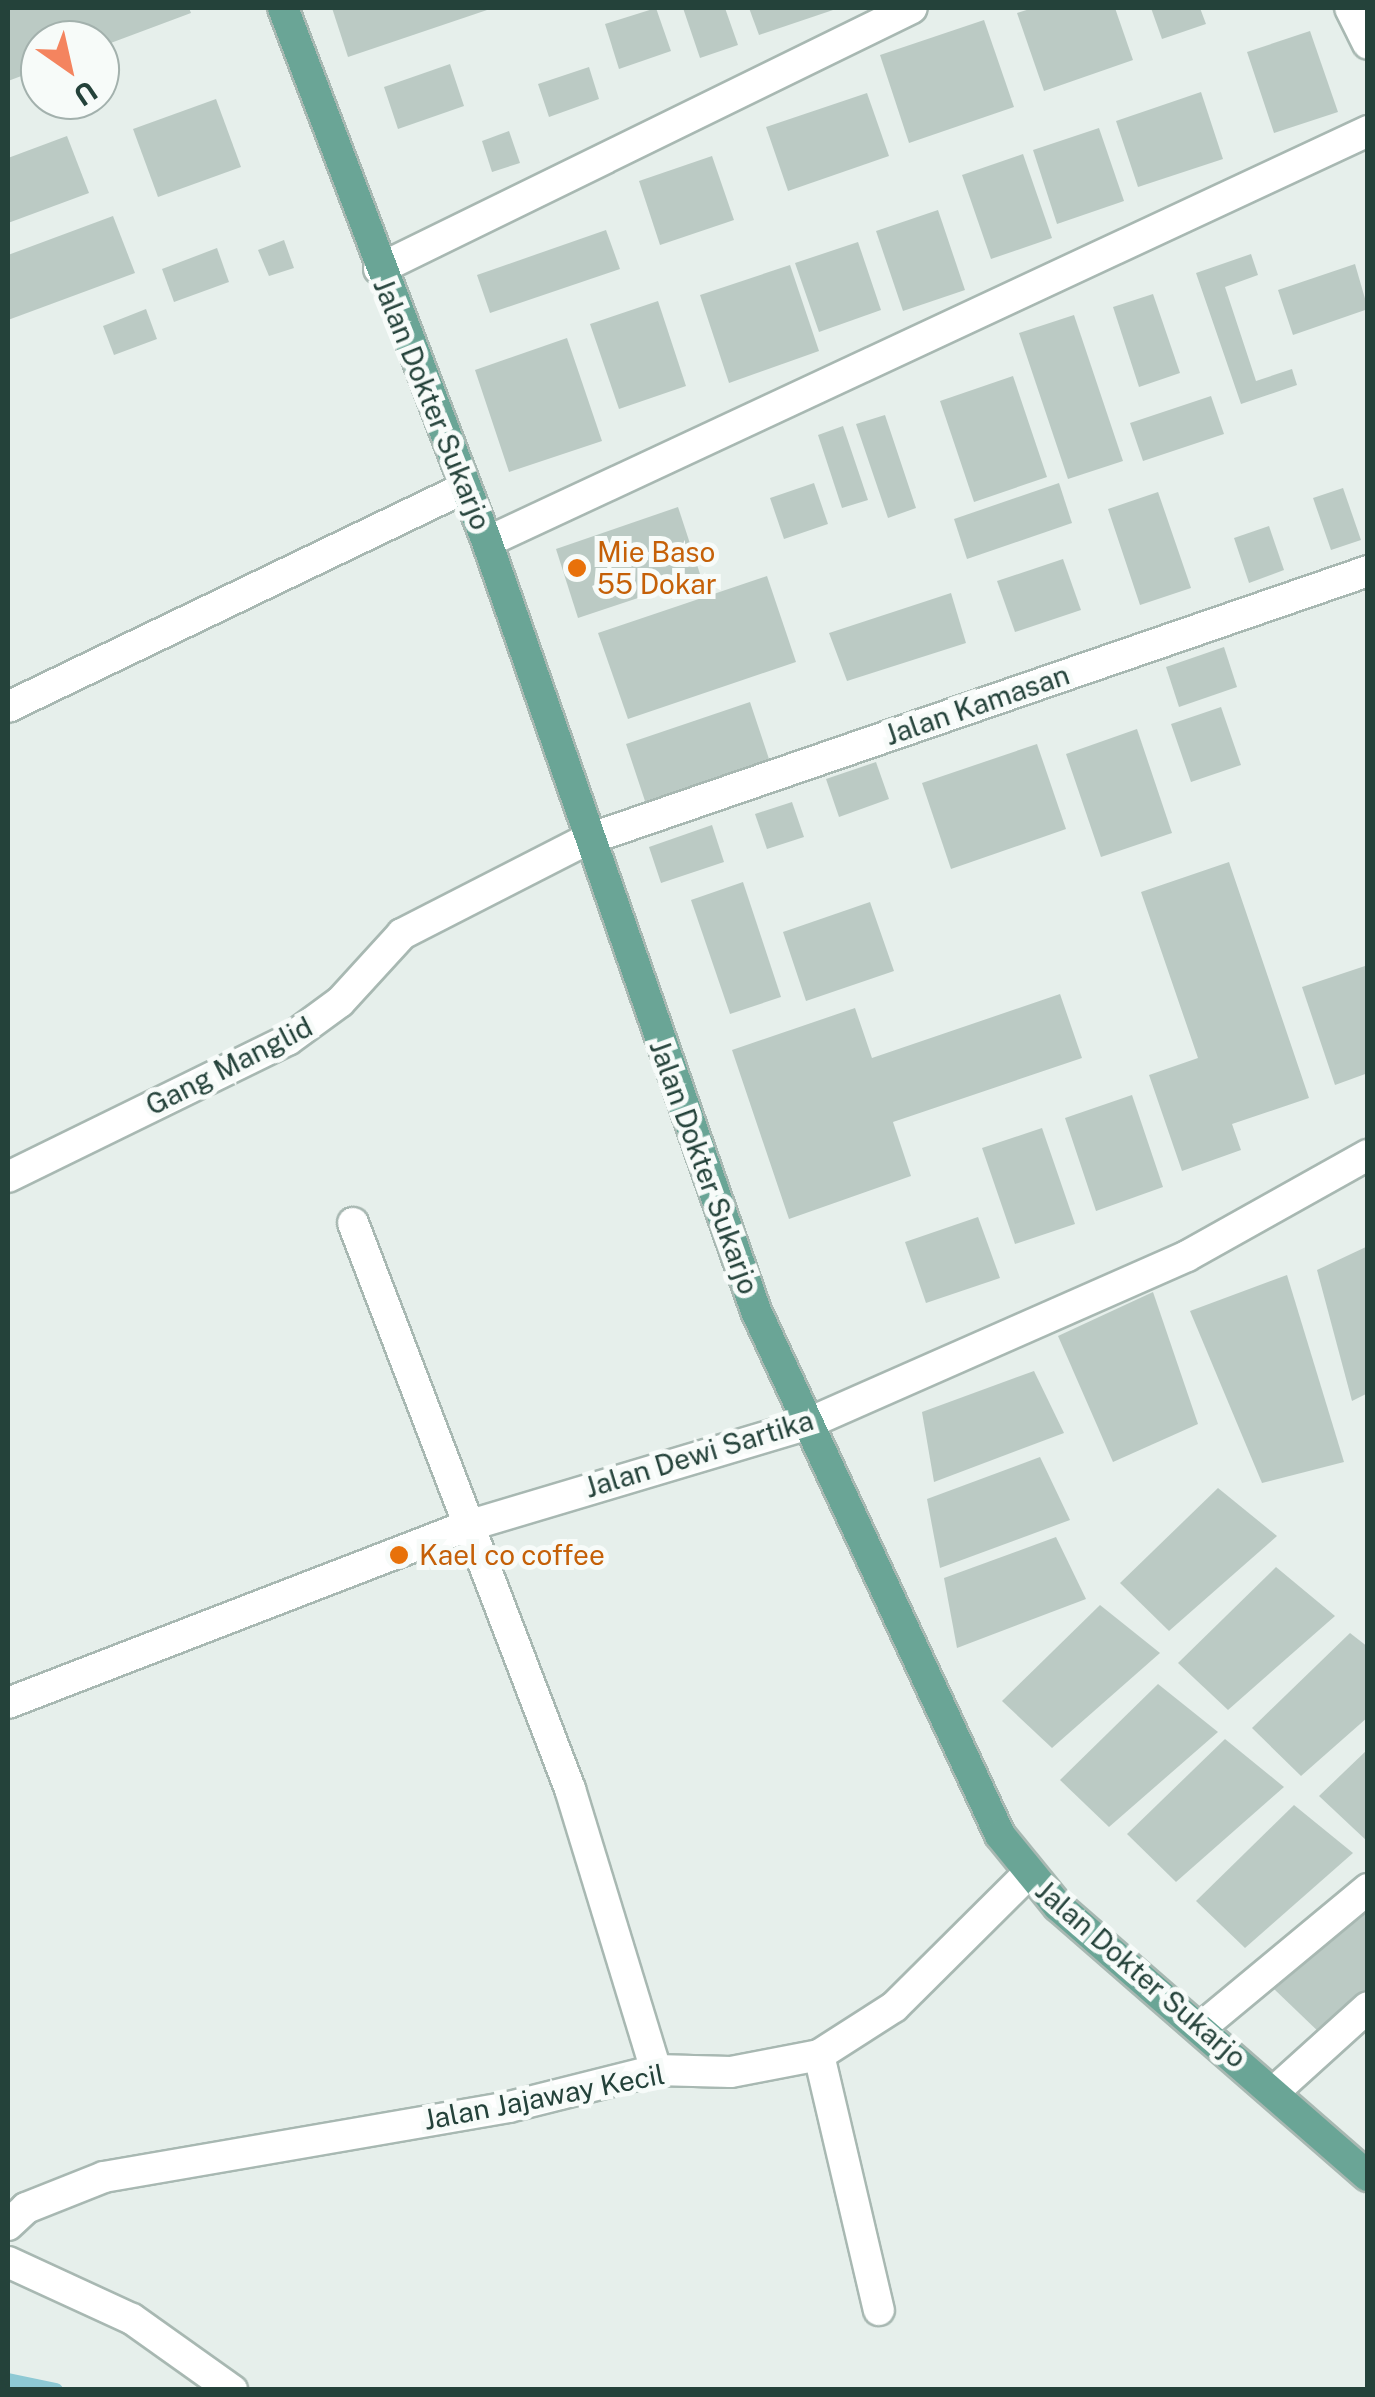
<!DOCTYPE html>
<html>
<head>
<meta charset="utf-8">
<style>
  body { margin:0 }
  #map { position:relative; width:1375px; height:2397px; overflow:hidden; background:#e6efeb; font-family:"Public Sans",sans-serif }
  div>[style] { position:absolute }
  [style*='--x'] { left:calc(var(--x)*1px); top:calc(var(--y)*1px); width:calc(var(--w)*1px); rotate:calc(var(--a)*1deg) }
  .stream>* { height:14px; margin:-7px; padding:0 7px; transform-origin:7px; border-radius:7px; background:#8ec9d4 }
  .building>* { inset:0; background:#bbcac4 }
  .roads { filter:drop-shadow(2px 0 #a8b8b2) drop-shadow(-2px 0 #a8b8b2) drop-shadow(0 2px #a8b8b2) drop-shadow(0 -2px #a8b8b2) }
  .minor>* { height:30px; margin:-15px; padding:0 15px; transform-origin:15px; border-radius:15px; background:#fff }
  .major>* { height:30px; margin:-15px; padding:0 15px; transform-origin:15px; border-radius:15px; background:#6aa596 }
  .dots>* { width:28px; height:28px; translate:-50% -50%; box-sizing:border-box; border:5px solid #f7fbf9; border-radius:50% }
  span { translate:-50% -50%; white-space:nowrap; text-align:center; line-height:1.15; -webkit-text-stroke:10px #f7fbf9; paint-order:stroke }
  .street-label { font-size:28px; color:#24423a }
  .food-label { font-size:28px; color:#c56008 }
  .left { translate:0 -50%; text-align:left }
  .frame { position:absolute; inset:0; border:10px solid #24423a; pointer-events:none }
  .north { position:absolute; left:20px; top:20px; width:100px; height:100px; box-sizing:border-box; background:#f7fbf9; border:2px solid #a3b1ad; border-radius:50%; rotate:146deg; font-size:28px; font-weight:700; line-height:40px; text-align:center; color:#24423a }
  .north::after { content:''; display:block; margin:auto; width:35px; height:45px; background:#f4845f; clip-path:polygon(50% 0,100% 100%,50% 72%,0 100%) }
</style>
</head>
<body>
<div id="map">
  <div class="stream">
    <i style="--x:8;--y:2380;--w:49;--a:11.8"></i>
  </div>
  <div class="building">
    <i style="clip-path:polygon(8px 8px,189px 8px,191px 13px,100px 47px,40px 40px,40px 69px,8px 81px)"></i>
    <i style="clip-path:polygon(332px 8px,493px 8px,348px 57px)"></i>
    <i style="clip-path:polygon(656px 8px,671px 51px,619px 69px,605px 24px)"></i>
    <i style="clip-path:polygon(683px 8px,725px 8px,738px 45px,700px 58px)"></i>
    <i style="clip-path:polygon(749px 8px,839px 8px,759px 35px)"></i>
    <i style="clip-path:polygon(1033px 8px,1115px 8px,1133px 60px,1044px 91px,1017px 13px)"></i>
    <i style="clip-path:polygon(1151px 8px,1200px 8px,1206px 24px,1162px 39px)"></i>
    <i style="clip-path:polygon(984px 20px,1014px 107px,909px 143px,880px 55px)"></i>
    <i style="clip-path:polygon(1310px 31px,1338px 112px,1274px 133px,1247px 52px)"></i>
    <i style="clip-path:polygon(450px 64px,464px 106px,398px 129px,384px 87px)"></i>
    <i style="clip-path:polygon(589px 67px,599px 99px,549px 117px,538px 84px)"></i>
    <i style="clip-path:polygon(1201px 92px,1223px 159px,1138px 187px,1116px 121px)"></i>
    <i style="clip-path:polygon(867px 93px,889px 156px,788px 191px,766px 127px)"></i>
    <i style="clip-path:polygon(216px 99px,241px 167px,158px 197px,133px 129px)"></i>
    <i style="clip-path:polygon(1099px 128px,1124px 201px,1057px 224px,1033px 150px)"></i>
    <i style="clip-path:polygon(509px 131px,520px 163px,492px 172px,482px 141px)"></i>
    <i style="clip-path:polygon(67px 136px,89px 193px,8px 223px,8px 158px)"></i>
    <i style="clip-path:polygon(1023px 154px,1052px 238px,991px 259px,962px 175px)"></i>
    <i style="clip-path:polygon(712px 156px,734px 220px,660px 245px,639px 181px)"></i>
    <i style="clip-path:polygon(938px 210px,965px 290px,903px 311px,876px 231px)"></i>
    <i style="clip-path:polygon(113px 216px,135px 273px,8px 320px,8px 255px)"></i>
    <i style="clip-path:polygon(606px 230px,620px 269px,490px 313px,477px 275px)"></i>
    <i style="clip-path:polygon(284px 240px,294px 268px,269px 276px,258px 250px)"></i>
    <i style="clip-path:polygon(858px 242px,881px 310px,819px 332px,795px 263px)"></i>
    <i style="clip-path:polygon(217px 248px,229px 282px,174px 302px,162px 269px)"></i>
    <i style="clip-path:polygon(1251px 254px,1258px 275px,1225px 287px,1256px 381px,1292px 369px,1297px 385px,1241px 404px,1196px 273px)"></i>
    <i style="clip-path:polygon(1355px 264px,1368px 309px,1293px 335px,1278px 290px)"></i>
    <i style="clip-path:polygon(790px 265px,819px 351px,729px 383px,700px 295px)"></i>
    <i style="clip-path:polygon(1153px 294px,1180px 373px,1139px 387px,1113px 307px)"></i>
    <i style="clip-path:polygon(658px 301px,686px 386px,619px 409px,590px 324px)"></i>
    <i style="clip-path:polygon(146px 309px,157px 339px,114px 355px,103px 326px)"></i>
    <i style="clip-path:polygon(1074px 315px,1123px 461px,1068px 479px,1019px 333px)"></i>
    <i style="clip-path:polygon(567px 338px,602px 441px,509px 472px,475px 370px)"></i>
    <i style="clip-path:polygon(1013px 376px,1047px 477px,974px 502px,940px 401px)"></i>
    <i style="clip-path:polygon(1211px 396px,1224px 434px,1143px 461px,1130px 423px)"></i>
    <i style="clip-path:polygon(885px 415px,916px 508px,888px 518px,856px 424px)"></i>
    <i style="clip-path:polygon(843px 426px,868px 500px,842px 508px,818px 435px)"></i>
    <i style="clip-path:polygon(814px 483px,828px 524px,784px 539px,770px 498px)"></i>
    <i style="clip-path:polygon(1059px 483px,1072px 523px,967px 559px,954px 519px)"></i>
    <i style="clip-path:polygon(1343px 488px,1361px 540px,1331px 550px,1313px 498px)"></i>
    <i style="clip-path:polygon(1158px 492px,1191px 588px,1140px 605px,1108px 509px)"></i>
    <i style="clip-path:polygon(678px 507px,701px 577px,578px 618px,556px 549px)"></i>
    <i style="clip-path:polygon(1269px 526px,1284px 570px,1249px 583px,1234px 538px)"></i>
    <i style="clip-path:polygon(1063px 559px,1081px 610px,1015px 632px,997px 581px)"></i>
    <i style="clip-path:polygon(767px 576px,796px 662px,628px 719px,598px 633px)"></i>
    <i style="clip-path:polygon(951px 593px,966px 643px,847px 681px,829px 633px)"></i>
    <i style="clip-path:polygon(1224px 647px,1237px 687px,1179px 707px,1166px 667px)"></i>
    <i style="clip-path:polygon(750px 702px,770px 762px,646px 804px,626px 744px)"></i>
    <i style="clip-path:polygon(1221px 707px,1241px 765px,1191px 782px,1171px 724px)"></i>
    <i style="clip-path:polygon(1137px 729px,1172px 833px,1101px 857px,1066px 754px)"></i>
    <i style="clip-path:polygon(1037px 744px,1066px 829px,951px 869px,922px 783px)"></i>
    <i style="clip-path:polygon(876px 762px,889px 799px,839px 817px,826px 779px)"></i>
    <i style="clip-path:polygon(792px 802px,804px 837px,767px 849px,755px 814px)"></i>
    <i style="clip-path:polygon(712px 825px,724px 862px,661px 883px,649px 847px)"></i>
    <i style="clip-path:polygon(1229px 862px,1309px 1098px,1232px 1124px,1241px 1150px,1182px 1171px,1149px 1075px,1198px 1058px,1141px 892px)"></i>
    <i style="clip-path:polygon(743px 882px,781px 997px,730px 1014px,691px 900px)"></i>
    <i style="clip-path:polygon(870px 902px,894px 971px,806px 1001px,783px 932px)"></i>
    <i style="clip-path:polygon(1368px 965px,1368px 1073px,1335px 1085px,1302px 987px)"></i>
    <i style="clip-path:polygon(1060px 994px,1082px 1058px,893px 1122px,911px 1176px,789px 1219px,732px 1050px,855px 1008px,872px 1058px)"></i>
    <i style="clip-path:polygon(1132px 1095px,1163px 1187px,1096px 1211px,1065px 1118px)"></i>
    <i style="clip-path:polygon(1042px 1128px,1075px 1224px,1015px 1244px,982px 1148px)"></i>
    <i style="clip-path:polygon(978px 1217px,1000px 1278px,926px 1303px,905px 1242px)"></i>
    <i style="clip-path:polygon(1368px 1246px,1368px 1393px,1352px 1401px,1317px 1270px)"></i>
    <i style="clip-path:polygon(1287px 1275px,1344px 1462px,1262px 1483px,1190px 1311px)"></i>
    <i style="clip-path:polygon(1153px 1292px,1198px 1424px,1113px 1462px,1058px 1336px)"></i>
    <i style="clip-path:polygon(1034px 1371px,1064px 1433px,934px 1482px,922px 1412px)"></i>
    <i style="clip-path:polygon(1040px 1457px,1070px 1520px,940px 1568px,927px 1499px)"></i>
    <i style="clip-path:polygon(1218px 1488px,1277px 1536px,1169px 1631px,1120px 1583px)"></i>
    <i style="clip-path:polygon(1056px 1537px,1086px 1599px,957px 1648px,944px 1578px)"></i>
    <i style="clip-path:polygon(1276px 1567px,1335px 1616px,1228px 1710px,1178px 1663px)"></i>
    <i style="clip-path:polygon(1100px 1605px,1160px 1653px,1052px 1748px,1002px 1701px)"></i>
    <i style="clip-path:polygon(1350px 1633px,1368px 1647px,1368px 1717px,1301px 1776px,1252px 1728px)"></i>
    <i style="clip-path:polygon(1158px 1684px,1218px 1732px,1109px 1827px,1060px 1780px)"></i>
    <i style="clip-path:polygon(1225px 1739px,1284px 1787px,1176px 1882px,1127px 1834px)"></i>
    <i style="clip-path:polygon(1368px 1749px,1368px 1842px,1319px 1796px)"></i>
    <i style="clip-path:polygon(1294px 1805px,1353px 1853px,1245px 1948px,1196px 1901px)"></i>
    <i style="clip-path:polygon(1368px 1897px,1368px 1997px,1323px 2036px,1274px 1989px)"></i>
  </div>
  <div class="roads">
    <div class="minor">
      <i style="--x:1350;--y:8;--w:40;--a:63.4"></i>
      <i style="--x:379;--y:269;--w:593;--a:-26.09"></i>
      <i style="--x:487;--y:542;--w:972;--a:-25.01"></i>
      <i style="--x:8;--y:707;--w:504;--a:-25.65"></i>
      <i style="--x:8;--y:1177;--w:312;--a:-26.1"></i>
      <i style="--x:288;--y:1040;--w:64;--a:-36.2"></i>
      <i style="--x:340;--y:1002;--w:92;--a:-47.6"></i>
      <i style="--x:402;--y:934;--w:207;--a:-27.1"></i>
      <i style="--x:586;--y:840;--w:827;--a:-18.98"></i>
      <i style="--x:353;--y:1223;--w:606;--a:69.02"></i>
      <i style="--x:570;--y:1789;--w:294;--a:73"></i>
      <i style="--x:8;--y:1703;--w:492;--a:-21.1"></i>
      <i style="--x:467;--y:1526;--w:350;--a:-16.6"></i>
      <i style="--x:802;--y:1426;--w:421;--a:-23.8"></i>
      <i style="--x:1187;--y:1256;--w:207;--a:-29.2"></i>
      <i style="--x:1204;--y:2025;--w:213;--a:-39.7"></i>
      <i style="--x:819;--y:2055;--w:262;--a:76.8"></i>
      <i style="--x:1275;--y:2091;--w:125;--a:-42.1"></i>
      <i style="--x:8;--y:2225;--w:25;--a:-43"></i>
      <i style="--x:26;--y:2208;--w:84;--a:-21.7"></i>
      <i style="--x:104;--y:2177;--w:411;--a:-9.8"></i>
      <i style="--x:509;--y:2107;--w:152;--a:-14.1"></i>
      <i style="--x:656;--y:2070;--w:75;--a:1.5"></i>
      <i style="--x:731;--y:2072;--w:90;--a:-10.9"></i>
      <i style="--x:819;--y:2055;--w:89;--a:-32.6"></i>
      <i style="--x:894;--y:2007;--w:187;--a:-44.8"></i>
      <i style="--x:8;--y:2262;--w:136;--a:24.7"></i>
      <i style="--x:132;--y:2319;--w:123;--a:35.4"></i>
    </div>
    <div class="major">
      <i style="--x:283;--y:8;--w:572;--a:69.09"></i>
      <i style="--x:487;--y:542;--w:815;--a:70.72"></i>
      <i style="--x:756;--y:1311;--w:578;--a:65.03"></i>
      <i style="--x:1000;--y:1835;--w:92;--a:50.8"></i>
      <i style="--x:1058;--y:1906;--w:411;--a:41.1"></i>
    </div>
  </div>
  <div class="dots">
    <i style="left:577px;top:568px;background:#e8710a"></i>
    <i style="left:399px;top:1555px;background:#e8710a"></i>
  </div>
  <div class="street-label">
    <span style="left:432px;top:404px;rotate:68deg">Jalan Dokter Sukarjo</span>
    <span style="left:977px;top:705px;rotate:-19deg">Jalan Kamasan</span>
    <span style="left:229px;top:1066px;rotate:-27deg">Gang Manglid</span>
    <span style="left:704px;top:1167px;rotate:70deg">Jalan Dokter Sukarjo</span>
    <span style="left:699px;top:1454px;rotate:-17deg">Jalan Dewi Sartika</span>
    <span style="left:1141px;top:1974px;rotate:41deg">Jalan Dokter Sukarjo</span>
    <span style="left:544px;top:2097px;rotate:-11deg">Jalan Jajaway Kecil</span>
  </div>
  <div class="food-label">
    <span class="left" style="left:597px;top:568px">Mie Baso<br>55 Dokar</span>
    <span class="left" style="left:419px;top:1555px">Kael co coffee</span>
  </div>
  <div class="frame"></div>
  <div class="north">U</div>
</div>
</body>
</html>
